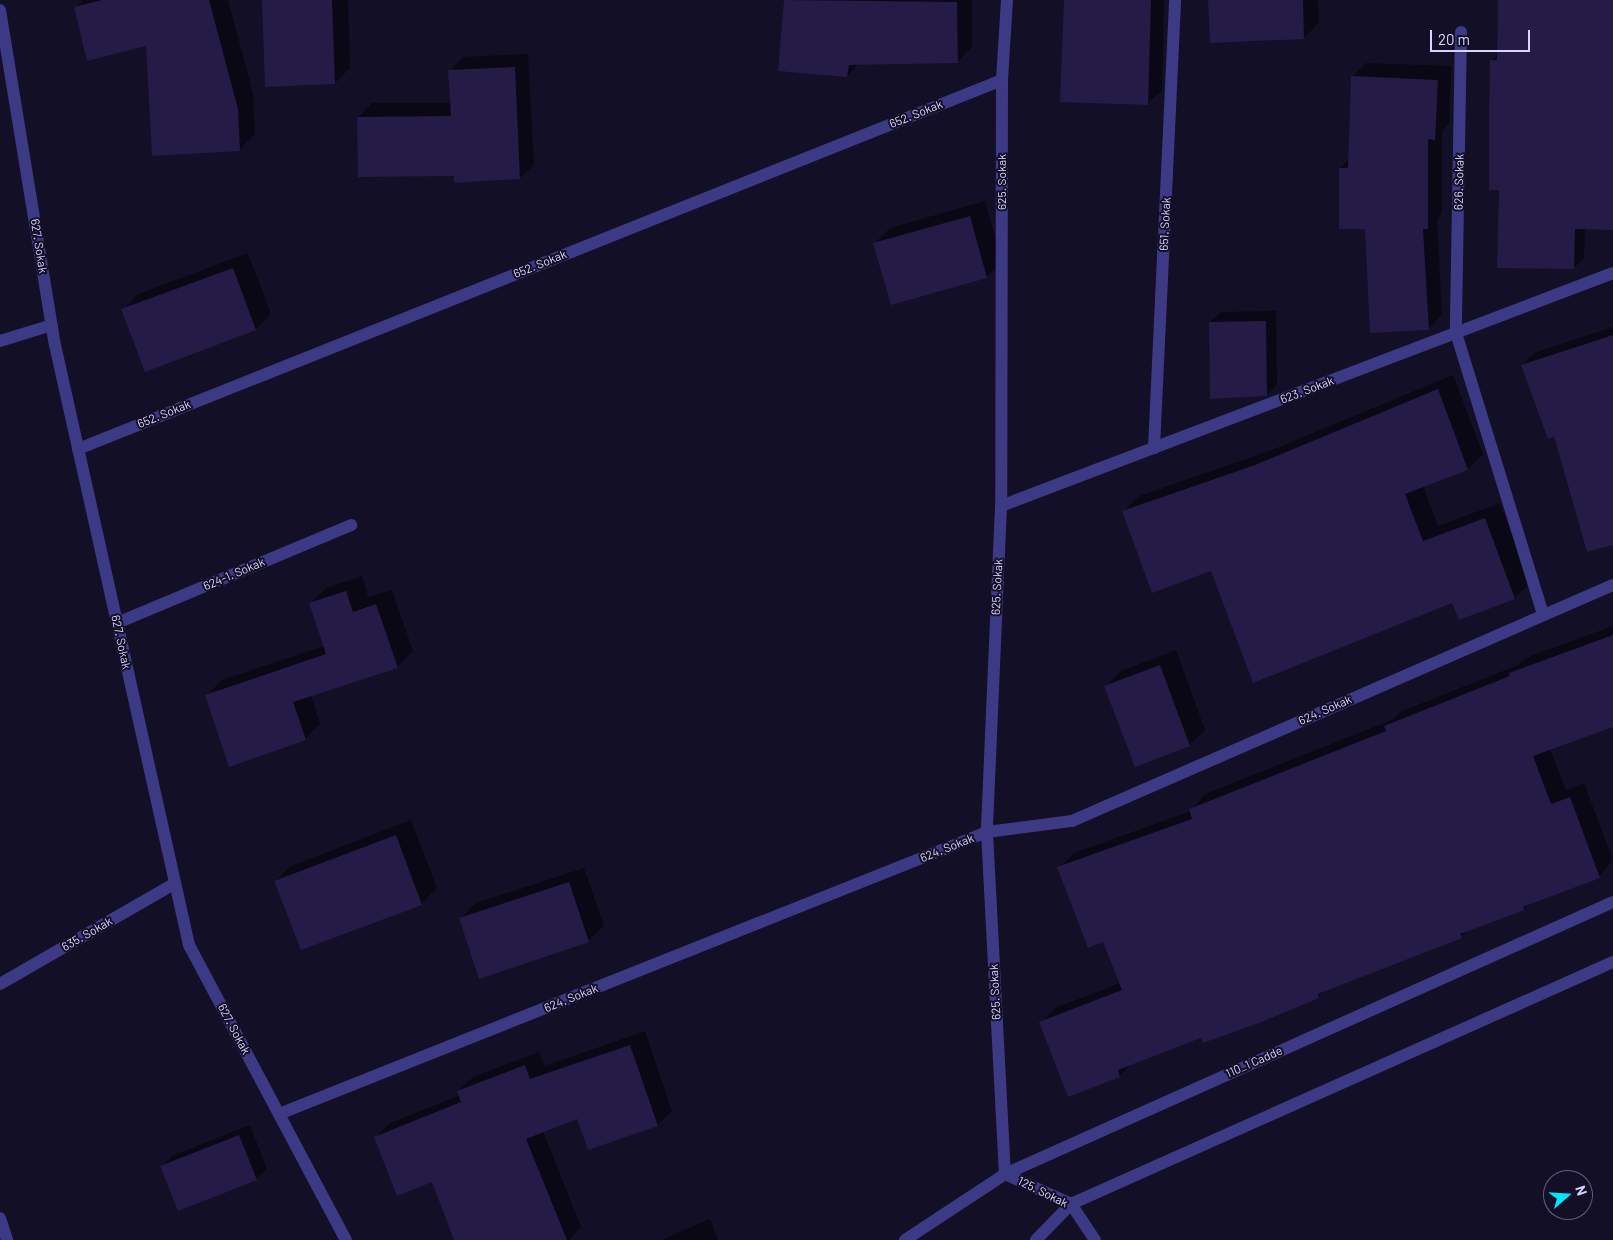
<!DOCTYPE html>
<html>
<head>
<meta charset="utf-8">
<style>
  body { margin:0 }
  #map { position:relative; width:1613px; height:1240px; overflow:hidden; background:#130f26; font-family:Barlow,sans-serif }
  div>[style] { position:absolute }
  [style*='--x'] { left:calc(var(--x)*1px); top:calc(var(--y)*1px); width:calc(var(--w)*1px); rotate:calc(var(--a)*1deg) }
  .shadow>* { inset:0; background:#0007 }
  .building>* { inset:0; background:#241b47 }
  .minor>* { height:12px; margin:-6px; padding:0 6px; transform-origin:6px; border-radius:6px; background:#3d3a85 }
  span { translate:-50% -50%; white-space:nowrap; text-align:center; line-height:1.15; -webkit-text-stroke:4px #130f26; paint-order:stroke }
  .street-label { font-size:12px; color:#d9d4ff }
  .north { position:absolute; left:1543px; top:1170px; width:50px; height:50px; box-sizing:border-box; background:#130f26; border:1px solid #625e7d; border-radius:50%; rotate:71deg; font-size:14px; font-weight:700; line-height:20px; text-align:center; color:#d9d4ff }
  .north::after { content:''; display:block; margin:auto; width:18px; height:22px; background:#00e5ff; clip-path:polygon(50% 0,100% 100%,50% 72%,0 100%) }
  .scale { position:absolute; left:1430px; top:30px; width:100px; height:22px; box-sizing:border-box; border:2px solid #d9d4ff; border-top:0; padding-left:6px; font-size:15px; line-height:18px; white-space:nowrap; color:#d9d4ff; -webkit-text-stroke:4px #130f26; paint-order:stroke }
</style>
</head>
<body>
<div id="map">
  <div class="shadow">
    <i style="clip-path:polygon(83px 0,228px 0,253px 93px,255px 134px,240px 149px,147px 44px,75px 8px)"></i>
    <i style="clip-path:polygon(263px 0,348px 0,350px 68px,335px 83px)"></i>
    <i style="clip-path:polygon(785px 0,972px 0,972px 47px,957px 62px,859px 64px,847px 76px,779px 70px)"></i>
    <i style="clip-path:polygon(1064px 0,1164px 0,1162px 90px,1147px 104px)"></i>
    <i style="clip-path:polygon(1210px 0,1318px 0,1319px 22px,1304px 38px)"></i>
    <i style="clip-path:polygon(1499px 0,1613px 0,1613px 229px,1585px 228px,1584px 258px,1574px 268px,1501px 189px,1491px 61px,1499px 53px)"></i>
    <i style="clip-path:polygon(528px 54px,534px 165px,520px 178px,455px 175px,358px 117px,372px 103px,451px 103px,450px 71px,463px 57px)"></i>
    <i style="clip-path:polygon(1366px 63px,1451px 66px,1449px 124px,1442px 131px,1442px 213px,1437px 219px,1442px 315px,1428px 329px,1366px 228px,1340px 168px,1349px 159px,1352px 77px)"></i>
    <i style="clip-path:polygon(985px 201px,1002px 262px,986px 277px,875px 243px,890px 228px)"></i>
    <i style="clip-path:polygon(248px 253px,271px 314px,256px 329px,145px 370px,123px 310px,138px 294px)"></i>
    <i style="clip-path:polygon(1276px 311px,1277px 384px,1267px 395px,1210px 322px,1221px 312px)"></i>
    <i style="clip-path:polygon(1613px 327px,1613px 543px,1522px 366px,1534px 353px)"></i>
    <i style="clip-path:polygon(1453px 375px,1483px 454px,1468px 469px,1423px 486px,1438px 526px,1500px 503px,1530px 583px,1514px 598px,1453px 602px,1212px 569px,1123px 512px,1139px 496px,1272px 450px)"></i>
    <i style="clip-path:polygon(362px 576px,368px 597px,392px 590px,413px 651px,397px 667px,311px 695px,320px 724px,305px 739px,206px 696px,222px 680px,324px 646px,310px 604px,326px 588px)"></i>
    <i style="clip-path:polygon(1613px 626px,1613px 726px,1550px 749px,1566px 790px,1584px 783px,1613px 860px,1599px 877px,1530px 903px,1524px 909px,1468px 930px,1461px 937px,1326px 989px,1318px 997px,1132px 1063px,1120px 1076px,1041px 1023px,1055px 1008px,1120px 983px,1104px 941px,1059px 868px,1074px 853px,1191px 811px,1205px 794px,1392px 720px,1400px 712px,1518px 665px,1525px 658px)"></i>
    <i style="clip-path:polygon(1176px 650px,1205px 730px,1190px 745px,1136px 765px,1106px 686px,1121px 671px)"></i>
    <i style="clip-path:polygon(411px 820px,437px 888px,421px 904px,276px 881px,291px 866px)"></i>
    <i style="clip-path:polygon(584px 868px,604px 926px,588px 941px,461px 918px,476px 903px)"></i>
    <i style="clip-path:polygon(645px 1031px,672px 1111px,657px 1125px,578px 1118px,543px 1131px,581px 1227px,569px 1240px,456px 1240px,432px 1181px,375px 1138px,390px 1123px,460px 1095px,458px 1091px,473px 1077px,539px 1052px,545px 1066px)"></i>
    <i style="clip-path:polygon(250px 1125px,267px 1169px,256px 1179px,162px 1167px,172px 1156px)"></i>
    <i style="clip-path:polygon(710px 1219px,718px 1240px,661px 1240px)"></i>
  </div>
  <div class="building">
    <i style="clip-path:polygon(102px 0,209px 0,238px 109px,240px 151px,152px 156px,146px 46px,87px 61px,74px 7px)"></i>
    <i style="clip-path:polygon(262px 0,332px 0,335px 84px,265px 87px)"></i>
    <i style="clip-path:polygon(784px 0,957px 2px,958px 63px,849px 65px,847px 77px,778px 71px)"></i>
    <i style="clip-path:polygon(1064px 0,1151px 0,1148px 105px,1060px 102px)"></i>
    <i style="clip-path:polygon(1208px 0,1303px 0,1304px 39px,1210px 43px)"></i>
    <i style="clip-path:polygon(1498px 0,1613px 0,1613px 230px,1575px 229px,1574px 269px,1497px 268px,1499px 190px,1489px 190px,1489px 114px,1490px 60px,1497px 60px)"></i>
    <i style="clip-path:polygon(515px 67px,520px 179px,454px 183px,454px 176px,358px 177px,357px 117px,451px 116px,448px 70px)"></i>
    <i style="clip-path:polygon(1351px 76px,1438px 80px,1435px 140px,1428px 139px,1428px 229px,1423px 229px,1429px 330px,1370px 333px,1365px 229px,1339px 229px,1339px 168px,1348px 168px)"></i>
    <i style="clip-path:polygon(970px 216px,987px 278px,891px 305px,873px 243px)"></i>
    <i style="clip-path:polygon(233px 268px,256px 330px,145px 372px,121px 309px)"></i>
    <i style="clip-path:polygon(1266px 321px,1267px 396px,1210px 399px,1209px 322px)"></i>
    <i style="clip-path:polygon(1613px 335px,1613px 545px,1587px 552px,1554px 436px,1548px 439px,1521px 365px)"></i>
    <i style="clip-path:polygon(1438px 389px,1468px 470px,1405px 494px,1423px 541px,1485px 518px,1515px 599px,1459px 620px,1452px 603px,1253px 683px,1211px 571px,1152px 593px,1122px 511px,1255px 465px)"></i>
    <i style="clip-path:polygon(346px 591px,353px 612px,376px 604px,398px 668px,293px 702px,306px 740px,229px 767px,205px 695px,326px 654px,309px 603px)"></i>
    <i style="clip-path:polygon(1613px 635px,1613px 727px,1533px 756px,1551px 804px,1570px 797px,1600px 878px,1523px 907px,1525px 910px,1460px 934px,1462px 938px,1318px 994px,1319px 998px,1259px 1023px,1203px 1043px,1201px 1038px,1118px 1070px,1120px 1077px,1068px 1097px,1039px 1022px,1122px 990px,1103px 942px,1088px 948px,1057px 867px,1192px 819px,1189px 809px,1386px 731px,1384px 726px,1510px 676px,1509px 673px)"></i>
    <i style="clip-path:polygon(1160px 665px,1190px 746px,1135px 767px,1104px 686px)"></i>
    <i style="clip-path:polygon(396px 835px,422px 905px,301px 950px,274px 881px)"></i>
    <i style="clip-path:polygon(569px 882px,589px 942px,479px 979px,459px 918px)"></i>
    <i style="clip-path:polygon(630px 1045px,658px 1126px,588px 1150px,577px 1119px,526px 1139px,567px 1240px,454px 1240px,432px 1182px,397px 1196px,374px 1137px,461px 1102px,457px 1091px,525px 1065px,530px 1079px)"></i>
    <i style="clip-path:polygon(239px 1135px,257px 1180px,178px 1211px,160px 1166px)"></i>
  </div>
  <div class="minor">
    <i style="--x:1007;--y:0;--w:80;--a:93.6"></i>
    <i style="--x:1002;--y:80;--w:426;--a:90.1"></i>
    <i style="--x:1001;--y:506;--w:326;--a:92.5"></i>
    <i style="--x:987;--y:832;--w:342;--a:87"></i>
    <i style="--x:1005;--y:1174;--w:72;--a:24.4"></i>
    <i style="--x:1071;--y:1204;--w:43;--a:56.3"></i>
    <i style="--x:0;--y:10;--w:339;--a:80.7"></i>
    <i style="--x:55;--y:345;--w:615;--a:77.41"></i>
    <i style="--x:189;--y:945;--w:334;--a:62"></i>
    <i style="--x:1461;--y:32;--w:301;--a:91"></i>
    <i style="--x:1456;--y:333;--w:294;--a:72.8"></i>
    <i style="--x:0;--y:341;--w:54;--a:-17.1"></i>
    <i style="--x:1154;--y:448;--w:448;--a:-87.3"></i>
    <i style="--x:78;--y:449;--w:995;--a:-21.77"></i>
    <i style="--x:1001;--y:506;--w:655;--a:-20.84"></i>
    <i style="--x:117;--y:623;--w:254;--a:-22.7"></i>
    <i style="--x:0;--y:984;--w:201;--a:-29.9"></i>
    <i style="--x:279;--y:1114;--w:762;--a:-21.72"></i>
    <i style="--x:987;--y:832;--w:86;--a:-7.4"></i>
    <i style="--x:1072;--y:821;--w:590;--a:-23.57"></i>
    <i style="--x:0;--y:1218;--w:23;--a:72"></i>
    <i style="--x:905;--y:1240;--w:120;--a:-33.4"></i>
    <i style="--x:1005;--y:1174;--w:666;--a:-24.1"></i>
    <i style="--x:1036;--y:1240;--w:50;--a:-45.8"></i>
    <i style="--x:1071;--y:1204;--w:594;--a:-24.06"></i>
  </div>
  <div class="street-label">
    <span style="left:916px;top:114px;rotate:-22deg">652. Sokak</span>
    <span style="left:1002px;top:182px;rotate:-90deg">625. Sokak</span>
    <span style="left:1459px;top:182px;rotate:-89deg">626. Sokak</span>
    <span style="left:1165px;top:224px;rotate:-87deg">651. Sokak</span>
    <span style="left:39px;top:246px;rotate:81deg">627. Sokak</span>
    <span style="left:540px;top:264px;rotate:-22deg">652. Sokak</span>
    <span style="left:1307px;top:390px;rotate:-21deg">623. Sokak</span>
    <span style="left:164px;top:414px;rotate:-22deg">652. Sokak</span>
    <span style="left:234px;top:574px;rotate:-23deg">624-1. Sokak</span>
    <span style="left:997px;top:587px;rotate:-87deg">625. Sokak</span>
    <span style="left:121px;top:642px;rotate:78deg">627. Sokak</span>
    <span style="left:1325px;top:710px;rotate:-24deg">624. Sokak</span>
    <span style="left:947px;top:848px;rotate:-22deg">624. Sokak</span>
    <span style="left:87px;top:934px;rotate:-30deg">635. Sokak</span>
    <span style="left:995px;top:992px;rotate:-93deg">625. Sokak</span>
    <span style="left:571px;top:998px;rotate:-22deg">624. Sokak</span>
    <span style="left:234px;top:1029px;rotate:62deg">627. Sokak</span>
    <span style="left:1254px;top:1062px;rotate:-24deg">110_1 Cadde</span>
    <span style="left:1043px;top:1192px;rotate:26deg">125. Sokak</span>
  </div>
  <div class="north">N</div>
  <div class="scale">20 m</div>
</div>
</body>
</html>
